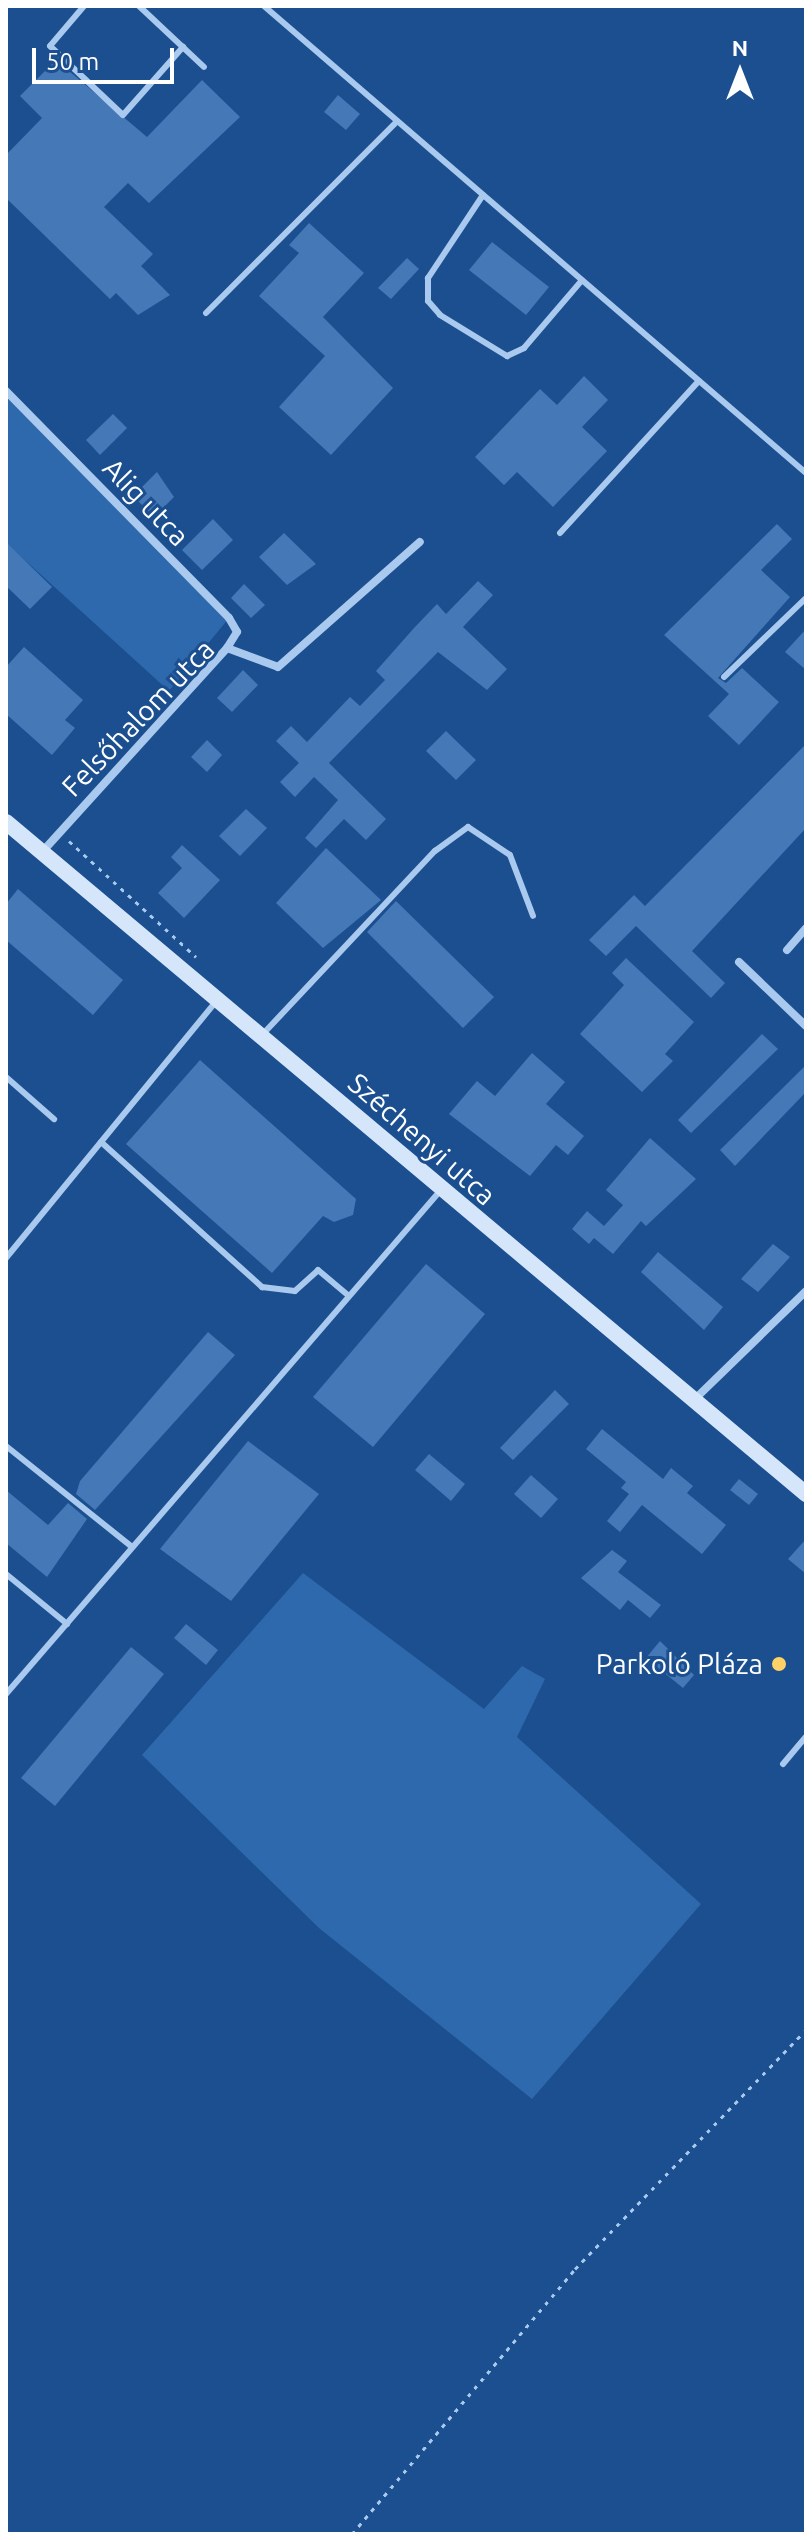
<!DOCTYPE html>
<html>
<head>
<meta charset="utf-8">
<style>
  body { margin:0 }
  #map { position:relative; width:812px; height:2540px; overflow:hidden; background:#1b4f8f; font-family:Ubuntu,sans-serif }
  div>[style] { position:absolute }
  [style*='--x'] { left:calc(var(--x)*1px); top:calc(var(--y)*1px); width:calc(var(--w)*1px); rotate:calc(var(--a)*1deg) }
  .green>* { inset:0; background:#2e69ad }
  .building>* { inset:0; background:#4478b7 }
  .path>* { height:3px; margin-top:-1.5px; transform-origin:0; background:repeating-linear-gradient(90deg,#a9c9ee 0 4px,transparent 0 10px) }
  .lane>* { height:6px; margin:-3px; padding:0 3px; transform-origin:3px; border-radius:3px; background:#a9c9ee }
  .street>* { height:8px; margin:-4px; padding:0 4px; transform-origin:4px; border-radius:4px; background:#a9c9ee }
  .secondary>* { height:16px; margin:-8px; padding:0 8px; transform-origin:8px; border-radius:8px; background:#d6e6fa }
  .dots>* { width:22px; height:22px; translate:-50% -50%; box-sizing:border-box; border:4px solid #1b4f8f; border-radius:50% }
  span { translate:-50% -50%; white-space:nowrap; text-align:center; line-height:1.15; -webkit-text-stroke:6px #1b4f8f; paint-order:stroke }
  .street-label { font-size:28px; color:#fff }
  .poi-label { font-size:28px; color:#fff }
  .right { translate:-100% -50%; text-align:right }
  .frame { position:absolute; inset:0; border:8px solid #fff; pointer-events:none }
  .north { position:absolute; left:700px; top:32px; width:80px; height:80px; -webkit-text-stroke:6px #1b4f8f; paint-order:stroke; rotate:0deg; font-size:22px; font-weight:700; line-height:32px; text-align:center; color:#fff }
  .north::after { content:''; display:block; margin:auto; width:28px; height:36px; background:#fff; clip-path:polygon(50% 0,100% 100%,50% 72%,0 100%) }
  .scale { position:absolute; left:32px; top:48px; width:142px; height:36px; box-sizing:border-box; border:4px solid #fff; border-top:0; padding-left:10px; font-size:24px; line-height:28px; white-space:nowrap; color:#fff; -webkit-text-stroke:6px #1b4f8f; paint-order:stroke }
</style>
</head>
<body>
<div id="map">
  <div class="green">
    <i style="clip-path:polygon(6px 392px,229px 618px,169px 691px,6px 543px)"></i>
    <i style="clip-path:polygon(303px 1573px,484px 1709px,522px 1666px,545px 1679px,517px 1737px,701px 1904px,532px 2099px,319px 1928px,142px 1755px)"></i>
  </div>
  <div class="building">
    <i style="clip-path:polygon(56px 60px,147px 137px,202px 80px,240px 117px,149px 203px,128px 183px,104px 207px,153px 254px,141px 266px,170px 295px,138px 315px,116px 293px,110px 299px,6px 198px,6px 155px,42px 118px,20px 96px)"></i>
    <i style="clip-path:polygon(338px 95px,360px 114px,346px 130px,324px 112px)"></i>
    <i style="clip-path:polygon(309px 223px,364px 273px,323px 317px,393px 388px,331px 455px,279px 407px,325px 356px,259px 296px,299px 253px,289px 245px)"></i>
    <i style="clip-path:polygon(492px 242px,549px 287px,526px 315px,469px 270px)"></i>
    <i style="clip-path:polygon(407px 258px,419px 269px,391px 299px,378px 288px)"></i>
    <i style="clip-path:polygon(584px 376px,608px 400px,582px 427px,607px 451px,553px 507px,517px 472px,504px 485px,475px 457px,540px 389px,557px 405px)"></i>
    <i style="clip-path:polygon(113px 414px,127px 428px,100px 455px,86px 440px)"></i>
    <i style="clip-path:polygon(157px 472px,174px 497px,154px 517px,133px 496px)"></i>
    <i style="clip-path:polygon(213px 519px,233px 540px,202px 570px,182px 550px)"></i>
    <i style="clip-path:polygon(777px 524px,792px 539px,761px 570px,790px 597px,718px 678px,726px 683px,742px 668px,779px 702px,739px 745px,708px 716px,729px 694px,664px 635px)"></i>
    <i style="clip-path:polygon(284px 533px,316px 564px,287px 585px,259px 557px)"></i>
    <i style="clip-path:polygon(6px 542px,52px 587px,30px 609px,6px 586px)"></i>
    <i style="clip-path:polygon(478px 581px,493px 595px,463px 627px,507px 669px,487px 690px,438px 652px,329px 763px,386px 819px,366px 840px,344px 819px,316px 848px,305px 838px,338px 800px,314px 777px,295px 797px,280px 782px,299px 763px,276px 741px,291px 726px,307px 742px,350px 697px,360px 706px,385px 680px,376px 671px,414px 628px,437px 604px,446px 614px)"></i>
    <i style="clip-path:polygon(244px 584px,265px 605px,251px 618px,231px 598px)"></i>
    <i style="clip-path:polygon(806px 629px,806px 670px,785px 652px)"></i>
    <i style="clip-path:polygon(24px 647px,83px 700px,65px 720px,75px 728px,52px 755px,6px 714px,6px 667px)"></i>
    <i style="clip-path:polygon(243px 670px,258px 685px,232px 712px,217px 698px)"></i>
    <i style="clip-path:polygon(446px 731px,476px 760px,456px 780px,426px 751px)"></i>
    <i style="clip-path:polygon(207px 740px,222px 755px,207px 772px,191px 757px)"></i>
    <i style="clip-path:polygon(806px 744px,806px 828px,692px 951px,725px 983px,711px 998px,636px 926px,606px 956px,589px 940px,634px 895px,645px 906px)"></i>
    <i style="clip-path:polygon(246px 809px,267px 828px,240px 856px,219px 836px)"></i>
    <i style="clip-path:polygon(182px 845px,220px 880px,184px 918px,158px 893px,182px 868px,171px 857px)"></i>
    <i style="clip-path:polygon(326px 848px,381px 900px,323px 948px,276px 903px)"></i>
    <i style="clip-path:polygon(18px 889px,123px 980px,93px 1015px,6px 940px,6px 904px)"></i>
    <i style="clip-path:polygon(396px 901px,494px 997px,463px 1028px,367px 932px)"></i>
    <i style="clip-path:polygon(626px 958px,694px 1022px,665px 1054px,673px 1061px,642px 1092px,580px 1034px,624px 985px,612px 973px)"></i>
    <i style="clip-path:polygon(762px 1034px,778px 1049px,691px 1133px,678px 1120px)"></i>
    <i style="clip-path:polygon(532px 1053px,565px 1082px,546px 1104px,584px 1136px,568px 1155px,556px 1145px,530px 1176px,449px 1114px,477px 1081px,495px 1096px)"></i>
    <i style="clip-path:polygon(200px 1060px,356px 1199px,353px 1215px,334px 1222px,323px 1216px,272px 1273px,126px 1144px)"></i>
    <i style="clip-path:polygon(806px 1065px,806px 1092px,735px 1166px,720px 1150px)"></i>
    <i style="clip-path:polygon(650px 1138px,696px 1179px,646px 1226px,641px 1221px,613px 1254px,594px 1238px,589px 1244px,572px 1229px,587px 1211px,604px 1226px,623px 1205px,606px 1190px)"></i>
    <i style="clip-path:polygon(773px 1244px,790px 1257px,758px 1292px,741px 1279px)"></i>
    <i style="clip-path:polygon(658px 1252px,723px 1307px,704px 1330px,641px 1272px)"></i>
    <i style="clip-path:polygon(426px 1264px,485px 1314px,373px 1447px,313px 1397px)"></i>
    <i style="clip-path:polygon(208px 1332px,235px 1355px,95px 1510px,76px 1494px,80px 1481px)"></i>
    <i style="clip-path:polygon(555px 1390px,569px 1404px,513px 1460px,500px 1448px)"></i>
    <i style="clip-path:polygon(602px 1429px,663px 1479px,671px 1468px,693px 1486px,687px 1493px,726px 1525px,702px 1554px,642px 1505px,620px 1532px,607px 1521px,629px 1494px,621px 1488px,626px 1482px,586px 1449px)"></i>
    <i style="clip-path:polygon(248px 1441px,319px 1494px,231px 1601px,160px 1549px)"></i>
    <i style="clip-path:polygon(429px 1454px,465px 1484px,451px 1501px,415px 1470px)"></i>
    <i style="clip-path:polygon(531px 1475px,558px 1499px,541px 1518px,514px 1494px)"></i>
    <i style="clip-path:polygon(739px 1479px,758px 1494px,749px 1505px,730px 1490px)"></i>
    <i style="clip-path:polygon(6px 1490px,48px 1525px,68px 1503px,87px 1519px,47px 1577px,6px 1543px)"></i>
    <i style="clip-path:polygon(806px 1539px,806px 1574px,788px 1559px)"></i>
    <i style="clip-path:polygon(612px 1550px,627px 1561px,618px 1572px,661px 1605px,650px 1618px,628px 1600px,620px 1610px,581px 1578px)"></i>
    <i style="clip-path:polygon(186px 1624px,218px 1650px,206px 1665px,174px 1638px)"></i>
    <i style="clip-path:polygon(660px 1641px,694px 1675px,683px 1688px,646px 1658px)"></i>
    <i style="clip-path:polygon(131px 1647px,164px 1674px,55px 1806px,21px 1778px)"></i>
  </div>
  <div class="path">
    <i style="--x:69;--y:841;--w:172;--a:42.4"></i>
    <i style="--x:352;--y:2534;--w:346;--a:-49.9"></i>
    <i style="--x:575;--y:2269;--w:332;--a:-46"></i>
  </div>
  <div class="lane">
    <i style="--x:84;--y:6;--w:52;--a:130.4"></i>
    <i style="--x:50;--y:46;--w:100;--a:43.4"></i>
    <i style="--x:123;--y:115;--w:91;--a:-48.6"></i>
    <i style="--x:139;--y:6;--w:89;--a:43.2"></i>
    <i style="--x:264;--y:6;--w:715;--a:40.75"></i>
    <i style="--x:483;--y:195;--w:100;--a:123.5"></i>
    <i style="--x:428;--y:278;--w:23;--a:90"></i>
    <i style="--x:428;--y:301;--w:18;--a:49"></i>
    <i style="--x:440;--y:315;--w:79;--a:31.5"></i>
    <i style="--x:507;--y:356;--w:19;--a:-25"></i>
    <i style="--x:524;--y:348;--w:89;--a:-49.5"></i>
    <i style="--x:206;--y:313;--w:271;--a:-45.1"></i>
    <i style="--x:560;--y:533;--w:206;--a:-47.6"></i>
    <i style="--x:724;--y:677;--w:114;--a:-43.9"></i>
    <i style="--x:262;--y:1035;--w:253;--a:-46.8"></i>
    <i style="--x:435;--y:851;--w:41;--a:-36"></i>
    <i style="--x:468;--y:827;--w:50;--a:33.7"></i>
    <i style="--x:510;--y:855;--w:65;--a:69.3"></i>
    <i style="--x:6;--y:1077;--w:64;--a:41.2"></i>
    <i style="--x:101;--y:1142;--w:217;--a:42"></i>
    <i style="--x:262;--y:1287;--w:33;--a:7"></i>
    <i style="--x:295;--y:1291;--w:31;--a:-42"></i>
    <i style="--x:318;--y:1270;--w:40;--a:40"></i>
    <i style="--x:6;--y:1258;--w:332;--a:-50.7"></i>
    <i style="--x:6;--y:1446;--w:161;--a:38.7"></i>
    <i style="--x:6;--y:1574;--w:79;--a:39.3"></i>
    <i style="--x:6;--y:1694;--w:664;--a:-49.21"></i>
    <i style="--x:783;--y:1764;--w:35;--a:-50"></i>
  </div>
  <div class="street">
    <i style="--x:6;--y:391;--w:318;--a:45.5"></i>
    <i style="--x:229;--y:618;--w:16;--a:60"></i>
    <i style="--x:237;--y:632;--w:19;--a:122"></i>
    <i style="--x:43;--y:851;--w:274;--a:-47.8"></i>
    <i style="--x:227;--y:648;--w:54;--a:20.4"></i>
    <i style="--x:278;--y:667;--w:189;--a:-41.4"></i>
    <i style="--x:787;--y:950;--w:29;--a:-49"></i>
    <i style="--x:739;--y:962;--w:93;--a:43.7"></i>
    <i style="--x:697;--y:1397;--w:152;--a:-44.2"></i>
  </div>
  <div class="secondary">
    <i style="--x:6;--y:822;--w:1045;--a:40.03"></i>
  </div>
  <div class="dots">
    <i style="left:779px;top:1664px;background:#ffd166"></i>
  </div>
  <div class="street-label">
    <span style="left:146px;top:502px;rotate:46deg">Alig utca</span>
    <span style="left:138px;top:718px;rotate:-46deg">Felsőhalom utca</span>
    <span style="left:422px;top:1139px;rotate:41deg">Széchenyi utca</span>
  </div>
  <div class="poi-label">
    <span class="right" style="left:763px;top:1664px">Parkoló Pláza</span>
  </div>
  <div class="frame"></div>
  <div class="north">N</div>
  <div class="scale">50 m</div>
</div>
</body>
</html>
